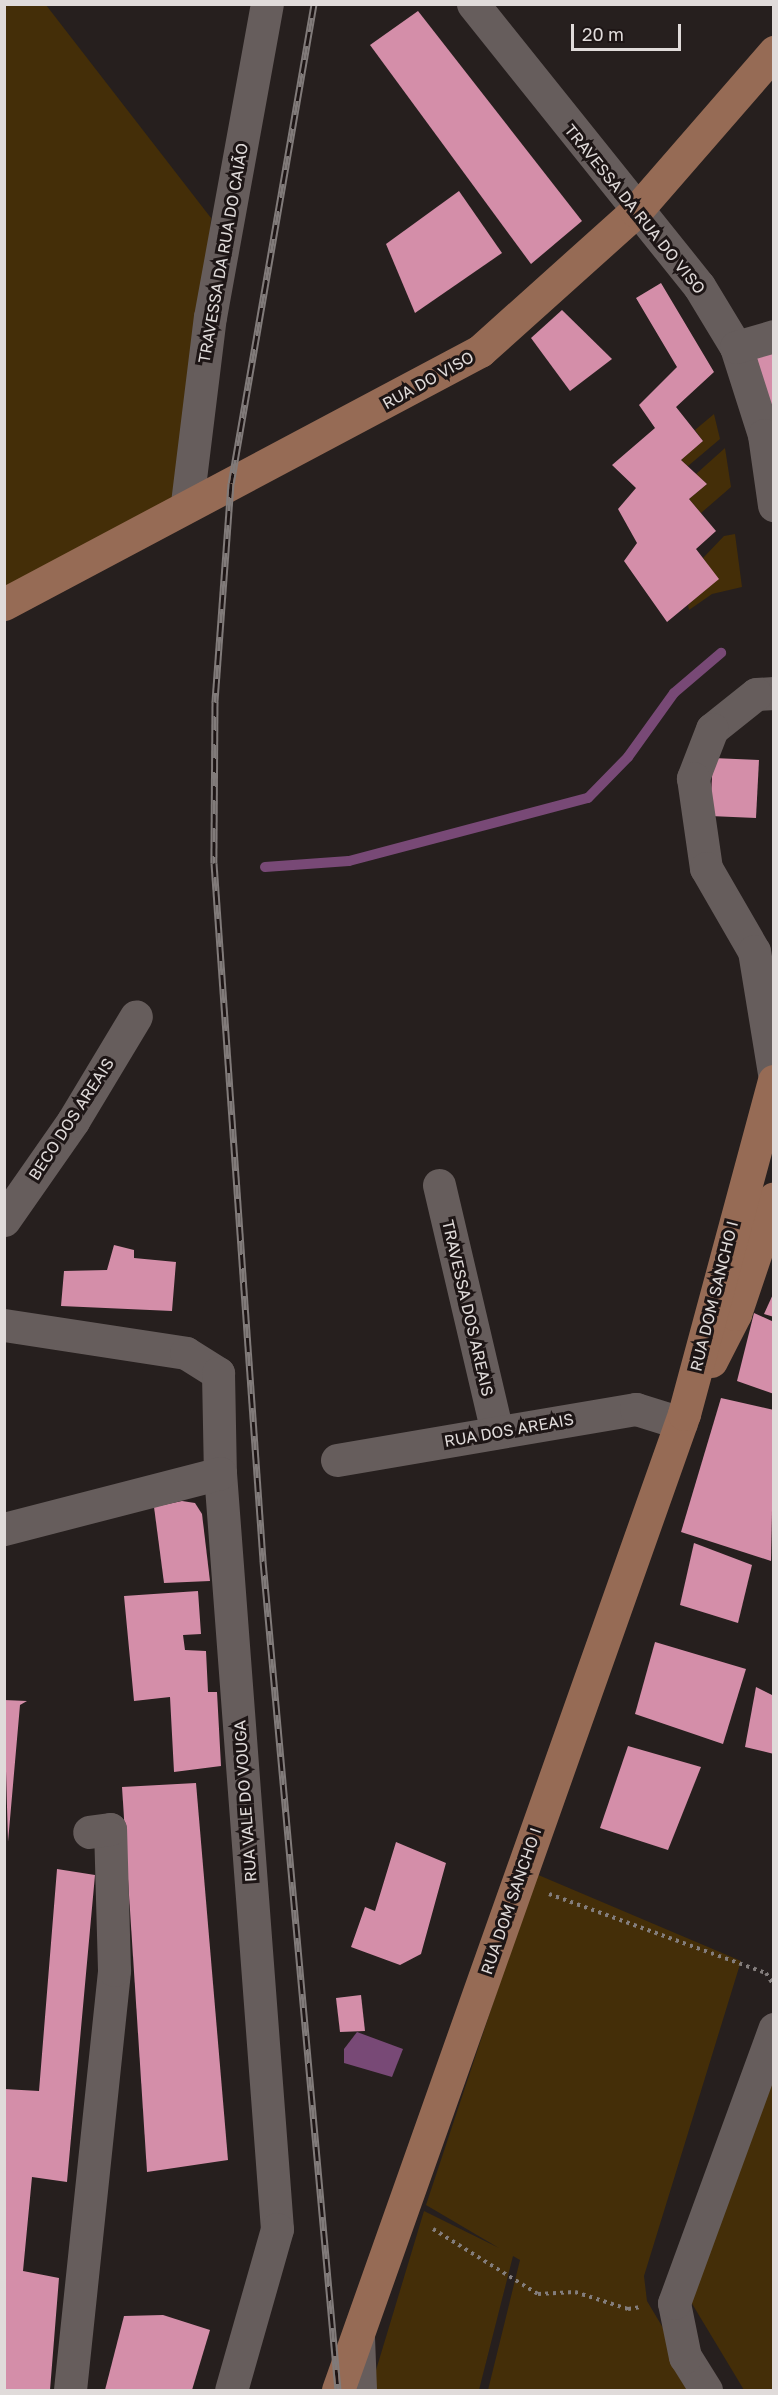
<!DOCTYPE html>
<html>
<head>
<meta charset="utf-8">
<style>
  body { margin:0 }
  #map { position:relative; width:778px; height:2395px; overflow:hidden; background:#261f1e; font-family:"Golos Text",sans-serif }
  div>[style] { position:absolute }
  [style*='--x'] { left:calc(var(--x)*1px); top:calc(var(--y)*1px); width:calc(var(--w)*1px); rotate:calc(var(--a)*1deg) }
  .green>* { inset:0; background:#442e08 }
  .water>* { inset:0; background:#784976 }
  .stream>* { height:10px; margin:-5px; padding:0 5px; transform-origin:5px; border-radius:5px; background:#784976 }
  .building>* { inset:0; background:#d48ea9 }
  .path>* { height:4px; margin-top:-2px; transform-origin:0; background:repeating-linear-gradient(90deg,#837d7c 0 3px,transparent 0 7.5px) }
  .minor>* { height:33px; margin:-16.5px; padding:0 16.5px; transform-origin:16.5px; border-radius:16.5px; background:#665d5c }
  .major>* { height:33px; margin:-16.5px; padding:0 16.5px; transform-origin:16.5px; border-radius:16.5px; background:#966b55 }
  .rail>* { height:7px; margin-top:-3.5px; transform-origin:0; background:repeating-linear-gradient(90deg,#1d1515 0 14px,#817b7a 0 28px); box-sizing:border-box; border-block:2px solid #817b7a }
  span { translate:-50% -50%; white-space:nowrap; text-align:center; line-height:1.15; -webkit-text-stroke:6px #1d1515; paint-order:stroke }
  .street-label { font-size:16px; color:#e0dbda }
  .frame { position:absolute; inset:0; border:6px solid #e0dbda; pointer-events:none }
  .scale { position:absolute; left:571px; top:24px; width:110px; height:27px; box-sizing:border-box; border:3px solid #e0dbda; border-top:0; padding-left:8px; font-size:18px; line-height:21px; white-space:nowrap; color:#e0dbda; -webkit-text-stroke:4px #1d1515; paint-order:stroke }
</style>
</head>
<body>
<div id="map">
  <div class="green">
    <i style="clip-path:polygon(5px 5px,46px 5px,211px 218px,187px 503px,5px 604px)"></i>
    <i style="clip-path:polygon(714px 414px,720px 439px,688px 466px,681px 460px,703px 441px,695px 430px)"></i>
    <i style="clip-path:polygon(725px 448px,731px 487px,701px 513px,689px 499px,707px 484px,696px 474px)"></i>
    <i style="clip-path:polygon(735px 534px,742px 587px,712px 594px,689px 610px,688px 605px,718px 579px,703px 558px,724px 536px)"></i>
    <i style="clip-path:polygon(536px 1874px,741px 1961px,644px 2276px,647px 2301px,700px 2390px,488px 2390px,520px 2260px,513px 2256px,479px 2390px,370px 2390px,424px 2211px,499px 2248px,426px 2205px)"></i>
    <i style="clip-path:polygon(773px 2065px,773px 2390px,744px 2390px,688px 2297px)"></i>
  </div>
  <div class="water">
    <i style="clip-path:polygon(357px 2032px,403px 2049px,392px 2077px,344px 2063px,344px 2049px)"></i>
  </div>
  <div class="stream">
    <i style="--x:265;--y:867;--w:84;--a:-4.1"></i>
    <i style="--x:349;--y:861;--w:247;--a:-14.8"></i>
    <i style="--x:588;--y:798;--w:57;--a:-45.7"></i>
    <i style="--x:628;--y:757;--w:79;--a:-54.3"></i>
    <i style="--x:674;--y:693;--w:62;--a:-40.4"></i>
  </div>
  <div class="building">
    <i style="clip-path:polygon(418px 11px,582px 221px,531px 264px,370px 45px)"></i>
    <i style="clip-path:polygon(459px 191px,502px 253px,415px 313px,386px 244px)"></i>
    <i style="clip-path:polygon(661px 283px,714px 372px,676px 407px,703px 441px,681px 460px,707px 484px,689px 499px,716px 531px,696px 549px,719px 579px,667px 622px,624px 561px,637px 543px,618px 509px,636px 488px,612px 465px,655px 428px,639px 405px,677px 367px,636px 298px)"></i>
    <i style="clip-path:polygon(562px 310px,612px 359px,570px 391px,531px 338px)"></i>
    <i style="clip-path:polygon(774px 347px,774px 421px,755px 352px)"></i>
    <i style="clip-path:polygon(713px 758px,759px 760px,756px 818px,710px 816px)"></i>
    <i style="clip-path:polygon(114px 1245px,134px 1250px,134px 1258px,176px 1262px,172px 1311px,61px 1306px,64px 1271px,107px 1270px)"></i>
    <i style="clip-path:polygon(774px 1292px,774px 1317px,764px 1314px)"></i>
    <i style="clip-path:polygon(754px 1313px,774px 1322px,774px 1394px,737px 1381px)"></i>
    <i style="clip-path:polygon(721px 1398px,774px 1410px,771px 1561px,681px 1532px)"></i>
    <i style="clip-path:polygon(182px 1501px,195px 1503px,202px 1514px,210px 1581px,164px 1583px,154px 1507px)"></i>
    <i style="clip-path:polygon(694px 1543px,752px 1565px,738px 1623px,680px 1605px)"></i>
    <i style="clip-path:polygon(198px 1591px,201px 1634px,183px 1635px,185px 1650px,206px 1651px,208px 1692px,217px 1692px,221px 1766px,174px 1772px,170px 1697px,134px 1701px,124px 1596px)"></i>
    <i style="clip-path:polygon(655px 1642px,746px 1669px,723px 1744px,635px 1714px)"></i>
    <i style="clip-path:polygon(756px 1687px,774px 1696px,774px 1754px,745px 1747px)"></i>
    <i style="clip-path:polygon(4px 1700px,27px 1701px,20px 1705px,8px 1842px)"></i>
    <i style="clip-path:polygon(628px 1746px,701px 1767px,668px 1850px,600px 1828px)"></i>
    <i style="clip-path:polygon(196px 1783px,228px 2160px,147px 2172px,122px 1787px)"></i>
    <i style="clip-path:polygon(396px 1842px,446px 1863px,421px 1954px,400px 1965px,351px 1947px,365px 1907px,375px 1911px)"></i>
    <i style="clip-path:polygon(57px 1869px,95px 1875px,67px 2182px,32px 2177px,23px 2271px,59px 2278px,50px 2390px,4px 2390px,4px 2089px,39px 2091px)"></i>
    <i style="clip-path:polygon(361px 1995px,365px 2031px,340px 2032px,336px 1998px)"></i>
    <i style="clip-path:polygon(163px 2315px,210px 2330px,192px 2390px,105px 2390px,124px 2316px)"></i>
  </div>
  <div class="path">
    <i style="--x:549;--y:1894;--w:231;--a:20"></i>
    <i style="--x:766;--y:1973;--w:15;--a:58"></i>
    <i style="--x:433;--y:2229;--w:123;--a:31.8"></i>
    <i style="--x:538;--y:2294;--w:37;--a:-3"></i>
    <i style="--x:575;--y:2292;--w:56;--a:17.8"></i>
    <i style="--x:628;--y:2309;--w:13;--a:-9"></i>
  </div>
  <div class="minor">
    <i style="--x:473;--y:4;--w:361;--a:51.3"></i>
    <i style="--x:699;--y:286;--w:71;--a:58.8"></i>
    <i style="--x:736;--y:347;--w:92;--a:72.3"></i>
    <i style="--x:764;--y:435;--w:71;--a:81.9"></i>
    <i style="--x:736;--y:347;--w:40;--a:-16"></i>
    <i style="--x:187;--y:503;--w:187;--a:-83"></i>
    <i style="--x:210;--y:317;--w:318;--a:-79.7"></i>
    <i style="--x:774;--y:693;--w:18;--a:177"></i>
    <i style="--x:756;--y:694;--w:56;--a:141.5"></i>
    <i style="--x:712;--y:729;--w:53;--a:111.2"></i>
    <i style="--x:693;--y:778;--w:91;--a:81.8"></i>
    <i style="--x:706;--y:868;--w:96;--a:60"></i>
    <i style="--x:754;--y:951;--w:124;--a:80.7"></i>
    <i style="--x:439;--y:1185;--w:254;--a:76.8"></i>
    <i style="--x:4;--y:1220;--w:121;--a:-55.1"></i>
    <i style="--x:73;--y:1121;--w:122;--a:-59"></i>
    <i style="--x:4;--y:1325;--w:184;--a:8.7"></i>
    <i style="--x:186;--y:1353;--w:38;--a:32"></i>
    <i style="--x:218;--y:1373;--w:100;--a:88.9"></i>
    <i style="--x:220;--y:1473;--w:758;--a:85.69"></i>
    <i style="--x:277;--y:2229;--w:167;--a:105.9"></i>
    <i style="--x:337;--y:1460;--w:303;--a:-9.7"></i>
    <i style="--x:636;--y:1409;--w:47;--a:17.3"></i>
    <i style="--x:4;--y:1529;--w:223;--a:-14.5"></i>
    <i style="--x:358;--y:2337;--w:53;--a:87.8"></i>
    <i style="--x:70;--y:2390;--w:422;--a:-84"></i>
    <i style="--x:114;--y:1970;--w:141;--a:-91.6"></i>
    <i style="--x:110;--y:1829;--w:21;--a:172"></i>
    <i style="--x:706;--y:2390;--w:39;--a:-122"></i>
    <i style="--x:685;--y:2357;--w:55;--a:-101.5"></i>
    <i style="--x:674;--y:2303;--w:292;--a:-69.9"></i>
  </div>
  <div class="major">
    <i style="--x:4;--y:604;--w:539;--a:-27.99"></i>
    <i style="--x:480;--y:351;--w:210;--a:-41.9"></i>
    <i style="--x:636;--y:211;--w:211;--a:-49"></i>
    <i style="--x:711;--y:1361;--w:53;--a:-62.9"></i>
    <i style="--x:735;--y:1314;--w:122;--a:-71.4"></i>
    <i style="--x:338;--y:2390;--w:1036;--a:-70.48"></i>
    <i style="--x:684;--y:1414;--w:345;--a:-74.9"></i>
  </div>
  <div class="rail">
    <i style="--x:314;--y:4;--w:486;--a:99.8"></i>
    <i style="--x:231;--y:483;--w:220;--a:94.2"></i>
    <i style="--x:215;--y:702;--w:161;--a:90.4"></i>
    <i style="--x:214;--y:863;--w:700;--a:85.98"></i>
    <i style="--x:263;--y:1561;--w:832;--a:84.83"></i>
  </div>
  <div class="street-label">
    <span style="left:635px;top:209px;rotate:51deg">TRAVESSA DA RUA DO VISO</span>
    <span style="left:223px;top:253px;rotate:-80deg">TRAVESSA DA RUA DO CAIÃO</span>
    <span style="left:428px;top:380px;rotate:-29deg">RUA DO VISO</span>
    <span style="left:71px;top:1119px;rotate:-57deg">BECO DOS AREAIS</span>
    <span style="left:714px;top:1296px;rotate:-76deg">RUA DOM SANCHO I</span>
    <span style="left:468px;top:1308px;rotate:77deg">TRAVESSA DOS AREAIS</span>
    <span style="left:509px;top:1430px;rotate:-10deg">RUA DOS AREAIS</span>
    <span style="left:245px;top:1801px;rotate:-94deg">RUA VALE DO VOUGA</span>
    <span style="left:511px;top:1901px;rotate:-71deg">RUA DOM SANCHO I</span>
  </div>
  <div class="frame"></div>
  <div class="scale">20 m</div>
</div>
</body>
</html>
